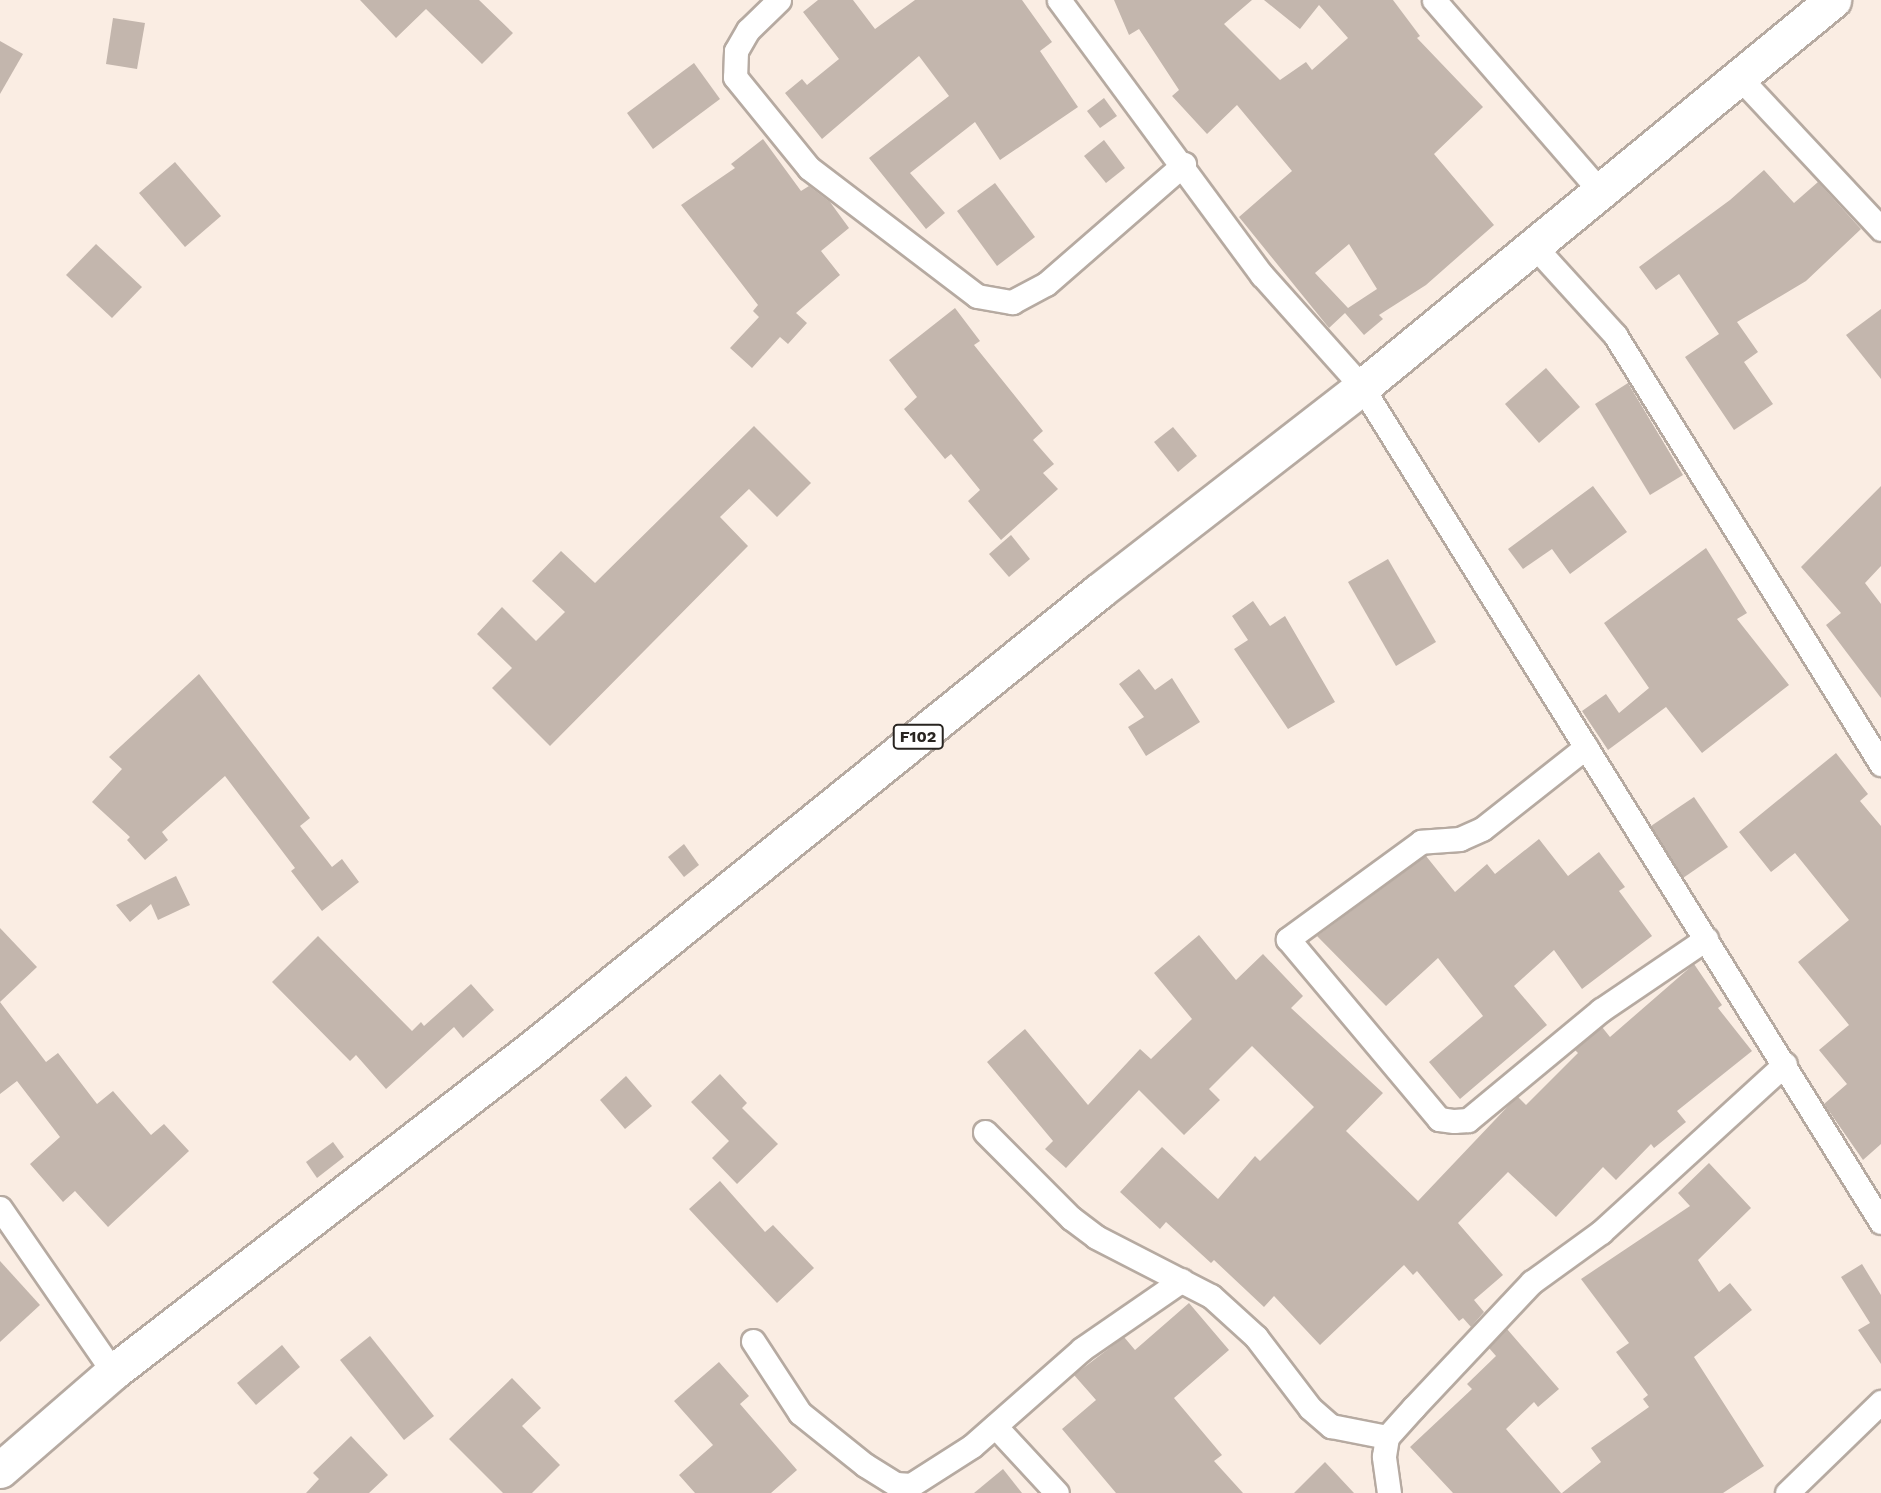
<!DOCTYPE html>
<html>
<head>
<meta charset="utf-8">
<style>
  body { margin:0 }
  #map { position:relative; width:1881px; height:1493px; overflow:hidden; background:#faede3; font-family:"Work Sans",sans-serif }
  div>[style] { position:absolute }
  [style*='--x'] { left:calc(var(--x)*1px); top:calc(var(--y)*1px); width:calc(var(--w)*1px); rotate:calc(var(--a)*1deg) }
  .building>* { inset:0; background:#c3b6ad }
  .roads { filter:drop-shadow(2px 0 #b6aaa1) drop-shadow(-2px 0 #b6aaa1) drop-shadow(0 2px #b6aaa1) drop-shadow(0 -2px #b6aaa1) }
  .minor>* { height:23px; margin:-11.5px; padding:0 11.5px; transform-origin:11.5px; border-radius:11.5px; background:#fff }
  .primary>* { height:35px; margin:-17.5px; padding:0 17.5px; transform-origin:17.5px; border-radius:17.5px; background:#fff }
  span { translate:-50% -50%; white-space:nowrap; text-align:center; line-height:1.15; -webkit-text-stroke:5px #fff; paint-order:stroke }
  .shield-label span { padding:2px 5px; background:#fff; border:2px solid; border-radius:5px; -webkit-text-stroke-width:0 }
  .shield-label { font-size:16px; color:#292521; font-weight:700 }
</style>
</head>
<body>
<div id="map">
  <div class="building">
    <i style="clip-path:polygon(360px 0,479px 0,513px 33px,482px 64px,426px 9px,396px 38px)"></i>
    <i style="clip-path:polygon(818px 0,853px 0,875px 29px,915px 0,1022px 0,1052px 42px,1040px 51px,1078px 107px,1000px 160px,975px 122px,910px 173px,945px 213px,926px 229px,869px 158px,949px 96px,919px 56px,822px 139px,785px 93px,802px 79px,807px 85px,839px 59px,803px 12px)"></i>
    <i style="clip-path:polygon(evenodd,1114px 0,1252px 0,1224px 24px,1280px 80px,1306px 62px,1312px 70px,1348px 38px,1319px 5px,1300px 29px,1264px 0,1393px 0,1420px 36px,1417px 38px,1483px 107px,1434px 154px,1494px 225px,1426px 285px,1379px 315px,1383px 319px,1364px 335px,1345px 313px,1329px 328px,1239px 217px,1292px 171px,1237px 105px,1207px 134px,1172px 96px,1179px 90px,1139px 29px,1129px 35px,1114px 0,1349px 244px,1377px 289px,1348px 308px,1315px 273px,1349px 244px)"></i>
    <i style="clip-path:polygon(113px 18px,145px 23px,137px 69px,106px 64px)"></i>
    <i style="clip-path:polygon(0 41px,23px 54px,0 94px)"></i>
    <i style="clip-path:polygon(694px 63px,720px 99px,653px 149px,627px 113px)"></i>
    <i style="clip-path:polygon(1104px 98px,1117px 116px,1100px 128px,1087px 111px)"></i>
    <i style="clip-path:polygon(763px 139px,801px 191px,809px 186px,830px 202px,849px 228px,821px 251px,840px 275px,796px 313px,807px 323px,788px 344px,780px 337px,752px 368px,730px 348px,759px 317px,753px 311px,758px 305px,681px 205px,735px 168px,731px 164px)"></i>
    <i style="clip-path:polygon(1104px 140px,1125px 168px,1106px 183px,1084px 156px)"></i>
    <i style="clip-path:polygon(175px 162px,221px 216px,185px 247px,139px 193px)"></i>
    <i style="clip-path:polygon(1764px 170px,1794px 203px,1818px 182px,1861px 229px,1806px 281px,1737px 322px,1758px 352px,1744px 362px,1773px 404px,1734px 430px,1685px 357px,1719px 334px,1679px 274px,1656px 290px,1639px 267px,1730px 200px)"></i>
    <i style="clip-path:polygon(995px 183px,1035px 237px,997px 266px,957px 211px)"></i>
    <i style="clip-path:polygon(96px 244px,142px 287px,112px 318px,66px 275px)"></i>
    <i style="clip-path:polygon(955px 308px,980px 341px,974px 345px,1043px 431px,1033px 440px,1054px 464px,1043px 473px,1058px 489px,1001px 540px,968px 501px,980px 490px,951px 454px,945px 459px,904px 409px,917px 397px,889px 360px)"></i>
    <i style="clip-path:polygon(1881px 309px,1881px 379px,1846px 335px)"></i>
    <i style="clip-path:polygon(1546px 368px,1580px 407px,1539px 443px,1505px 404px)"></i>
    <i style="clip-path:polygon(1628px 383px,1683px 475px,1650px 495px,1595px 404px)"></i>
    <i style="clip-path:polygon(754px 426px,811px 483px,777px 517px,749px 489px,720px 517px,748px 546px,550px 746px,492px 688px,512px 668px,477px 634px,502px 607px,536px 641px,565px 612px,532px 581px,561px 551px,595px 583px)"></i>
    <i style="clip-path:polygon(1173px 427px,1197px 456px,1178px 472px,1154px 442px)"></i>
    <i style="clip-path:polygon(1593px 486px,1627px 532px,1570px 574px,1552px 549px,1523px 569px,1508px 549px)"></i>
    <i style="clip-path:polygon(1881px 486px,1881px 566px,1865px 583px,1881px 604px,1881px 698px,1826px 625px,1841px 613px,1801px 567px)"></i>
    <i style="clip-path:polygon(1011px 535px,1030px 559px,1009px 577px,989px 554px)"></i>
    <i style="clip-path:polygon(1706px 548px,1747px 613px,1737px 619px,1789px 685px,1702px 753px,1666px 707px,1608px 750px,1582px 711px,1606px 694px,1619px 713px,1649px 688px,1604px 623px)"></i>
    <i style="clip-path:polygon(1388px 559px,1436px 642px,1396px 666px,1348px 582px)"></i>
    <i style="clip-path:polygon(1253px 601px,1270px 626px,1285px 616px,1335px 702px,1288px 729px,1234px 649px,1248px 640px,1232px 616px)"></i>
    <i style="clip-path:polygon(1139px 669px,1155px 690px,1172px 678px,1200px 722px,1146px 756px,1128px 727px,1144px 717px,1119px 684px)"></i>
    <i style="clip-path:polygon(199px 674px,310px 818px,300px 826px,332px 867px,342px 859px,359px 882px,322px 911px,291px 871px,295px 868px,225px 776px,162px 832px,168px 840px,145px 860px,127px 840px,130px 837px,92px 802px,122px 769px,109px 757px)"></i>
    <i style="clip-path:polygon(1836px 753px,1868px 794px,1860px 801px,1881px 826px,1881px 1144px,1863px 1160px,1824px 1104px,1847px 1084px,1819px 1050px,1849px 1025px,1798px 962px,1849px 920px,1795px 853px,1771px 872px,1739px 832px)"></i>
    <i style="clip-path:polygon(1694px 797px,1728px 847px,1683px 878px,1651px 826px)"></i>
    <i style="clip-path:polygon(1539px 839px,1568px 876px,1599px 852px,1625px 887px,1619px 891px,1652px 936px,1582px 989px,1554px 950px,1514px 986px,1547px 1025px,1460px 1099px,1429px 1062px,1483px 1016px,1438px 958px,1386px 1006px,1317px 936px,1426px 856px,1455px 892px,1487px 864px,1495px 874px)"></i>
    <i style="clip-path:polygon(684px 844px,699px 865px,684px 877px,668px 857px)"></i>
    <i style="clip-path:polygon(176px 876px,190px 905px,158px 920px,151px 904px,130px 922px,116px 905px)"></i>
    <i style="clip-path:polygon(0 928px,37px 967px,0 1002px)"></i>
    <i style="clip-path:polygon(1199px 935px,1236px 980px,1263px 954px,1303px 996px,1291px 1008px,1383px 1093px,1346px 1131px,1418px 1201px,1511px 1103px,1518px 1097px,1526px 1105px,1578px 1053px,1575px 1050px,1602px 1027px,1610px 1037px,1694px 964px,1722px 1005px,1718px 1008px,1752px 1051px,1677px 1111px,1686px 1122px,1654px 1148px,1651px 1144px,1616px 1180px,1603px 1167px,1556px 1217px,1508px 1172px,1458px 1223px,1503px 1275px,1474px 1300px,1484px 1312px,1471px 1327px,1463px 1318px,1459px 1321px,1417px 1271px,1413px 1275px,1404px 1265px,1320px 1345px,1274px 1296px,1264px 1307px,1214px 1260px,1211px 1263px,1166px 1222px,1160px 1229px,1120px 1192px,1162px 1147px,1218px 1199px,1255px 1156px,1260px 1161px,1314px 1107px,1252px 1046px,1209px 1089px,1220px 1100px,1184px 1135px,1139px 1090px,1066px 1168px,1045px 1149px,1053px 1141px,987px 1062px,1025px 1029px,1088px 1105px,1140px 1049px,1151px 1059px,1192px 1019px,1154px 973px)"></i>
    <i style="clip-path:polygon(318px 936px,412px 1031px,421px 1022px,424px 1026px,471px 984px,494px 1010px,463px 1038px,454px 1027px,386px 1089px,356px 1055px,350px 1061px,272px 982px)"></i>
    <i style="clip-path:polygon(0 1002px,46px 1062px,58px 1053px,97px 1104px,113px 1091px,151px 1135px,164px 1124px,189px 1151px,108px 1227px,75px 1191px,63px 1202px,30px 1164px,60px 1137px,17px 1081px,0 1094px)"></i>
    <i style="clip-path:polygon(720px 1074px,747px 1103px,742px 1108px,778px 1144px,737px 1184px,712px 1158px,729px 1141px,691px 1102px)"></i>
    <i style="clip-path:polygon(626px 1076px,652px 1106px,625px 1129px,600px 1100px)"></i>
    <i style="clip-path:polygon(333px 1142px,344px 1157px,317px 1178px,306px 1162px)"></i>
    <i style="clip-path:polygon(1709px 1163px,1751px 1208px,1698px 1260px,1719px 1292px,1730px 1283px,1752px 1310px,1694px 1357px,1764px 1466px,1723px 1493px,1562px 1493px,1601px 1462px,1591px 1448px,1649px 1407px,1643px 1399px,1648px 1395px,1616px 1352px,1629px 1343px,1581px 1279px,1690px 1206px,1678px 1193px)"></i>
    <i style="clip-path:polygon(720px 1181px,765px 1232px,773px 1225px,814px 1268px,777px 1303px,689px 1209px)"></i>
    <i style="clip-path:polygon(0 1261px,40px 1305px,0 1342px)"></i>
    <i style="clip-path:polygon(1862px 1264px,1881px 1295px,1881px 1364px,1858px 1330px,1870px 1323px,1841px 1277px)"></i>
    <i style="clip-path:polygon(1189px 1303px,1229px 1350px,1174px 1398px,1222px 1455px,1214px 1461px,1243px 1493px,1116px 1493px,1062px 1429px,1096px 1400px,1074px 1375px,1124px 1337px,1135px 1350px)"></i>
    <i style="clip-path:polygon(1507px 1329px,1559px 1389px,1538px 1407px,1534px 1402px,1506px 1429px,1561px 1493px,1453px 1493px,1410px 1447px,1472px 1389px,1467px 1384px,1496px 1356px,1489px 1348px)"></i>
    <i style="clip-path:polygon(370px 1336px,434px 1416px,404px 1440px,340px 1360px)"></i>
    <i style="clip-path:polygon(282px 1345px,300px 1367px,256px 1405px,237px 1383px)"></i>
    <i style="clip-path:polygon(719px 1362px,749px 1396px,740px 1404px,797px 1470px,771px 1493px,695px 1493px,679px 1475px,713px 1445px,674px 1401px)"></i>
    <i style="clip-path:polygon(512px 1378px,541px 1408px,522px 1426px,560px 1465px,532px 1493px,503px 1493px,449px 1439px)"></i>
    <i style="clip-path:polygon(351px 1436px,388px 1475px,369px 1493px,306px 1493px,319px 1479px,313px 1473px)"></i>
    <i style="clip-path:polygon(1325px 1462px,1354px 1493px,1294px 1493px)"></i>
    <i style="clip-path:polygon(1003px 1469px,1022px 1493px,974px 1493px)"></i>
  </div>
  <div class="roads">
    <div class="minor">
      <i style="--x:779;--y:0;--w:43;--a:135.9"></i>
      <i style="--x:748;--y:30;--w:24;--a:120"></i>
      <i style="--x:736;--y:51;--w:26;--a:92"></i>
      <i style="--x:735;--y:77;--w:117;--a:50.9"></i>
      <i style="--x:809;--y:168;--w:211;--a:37.3"></i>
      <i style="--x:977;--y:296;--w:36;--a:10"></i>
      <i style="--x:1012;--y:302;--w:38;--a:-28"></i>
      <i style="--x:1046;--y:284;--w:183;--a:-41"></i>
      <i style="--x:1059;--y:0;--w:342;--a:53.6"></i>
      <i style="--x:1262;--y:275;--w:150;--a:48.2"></i>
      <i style="--x:1362;--y:387;--w:983;--a:58.14"></i>
      <i style="--x:1434;--y:0;--w:253;--a:49"></i>
      <i style="--x:1739;--y:77;--w:208;--a:46.9"></i>
      <i style="--x:1535;--y:247;--w:119;--a:47.7"></i>
      <i style="--x:1615;--y:335;--w:505;--a:58.2"></i>
      <i style="--x:1586;--y:747;--w:132;--a:141.7"></i>
      <i style="--x:1482;--y:829;--w:24;--a:156"></i>
      <i style="--x:1460;--y:839;--w:39;--a:176"></i>
      <i style="--x:1421;--y:842;--w:165;--a:143.9"></i>
      <i style="--x:1288;--y:939;--w:235;--a:50"></i>
      <i style="--x:1439;--y:1119;--w:15;--a:8"></i>
      <i style="--x:1454;--y:1121;--w:14;--a:-4"></i>
      <i style="--x:1468;--y:1120;--w:173;--a:-39.6"></i>
      <i style="--x:1601;--y:1010;--w:127;--a:-34.1"></i>
      <i style="--x:985;--y:1132;--w:122;--a:45"></i>
      <i style="--x:1071;--y:1218;--w:31;--a:37"></i>
      <i style="--x:1096;--y:1237;--w:129;--a:27.2"></i>
      <i style="--x:1211;--y:1296;--w:61;--a:42.3"></i>
      <i style="--x:1256;--y:1337;--w:89;--a:52.7"></i>
      <i style="--x:1310;--y:1408;--w:28;--a:41"></i>
      <i style="--x:1331;--y:1426;--w:57;--a:11.1"></i>
      <i style="--x:0;--y:1208;--w:199;--a:55.4"></i>
      <i style="--x:753;--y:1341;--w:86;--a:56.9"></i>
      <i style="--x:800;--y:1413;--w:83;--a:38.7"></i>
      <i style="--x:865;--y:1465;--w:36;--a:32"></i>
      <i style="--x:896;--y:1484;--w:15;--a:4"></i>
      <i style="--x:911;--y:1485;--w:72;--a:-32.6"></i>
      <i style="--x:972;--y:1446;--w:147;--a:-41.4"></i>
      <i style="--x:1082;--y:1349;--w:121;--a:-34.6"></i>
      <i style="--x:995;--y:1426;--w:91;--a:47.2"></i>
      <i style="--x:1389;--y:1493;--w:37;--a:-98"></i>
      <i style="--x:1384;--y:1456;--w:19;--a:-81"></i>
      <i style="--x:1387;--y:1437;--w:40;--a:-48"></i>
      <i style="--x:1414;--y:1407;--w:172;--a:-46.7"></i>
      <i style="--x:1532;--y:1282;--w:85;--a:-35.9"></i>
      <i style="--x:1601;--y:1232;--w:249;--a:-42.4"></i>
      <i style="--x:1787;--y:1493;--w:131;--a:-44.1"></i>
    </div>
    <div class="primary">
      <i style="--x:0;--y:1470;--w:150;--a:-40.9"></i>
      <i style="--x:113;--y:1372;--w:525;--a:-37.66"></i>
      <i style="--x:529;--y:1051;--w:732;--a:-38.9"></i>
      <i style="--x:1099;--y:591;--w:333;--a:-37.8"></i>
      <i style="--x:1362;--y:387;--w:610;--a:-39.41"></i>
    </div>
  </div>
  <div class="shield-label">
    <span style="left:918px;top:737px">F102</span>
  </div>
</div>
</body>
</html>
